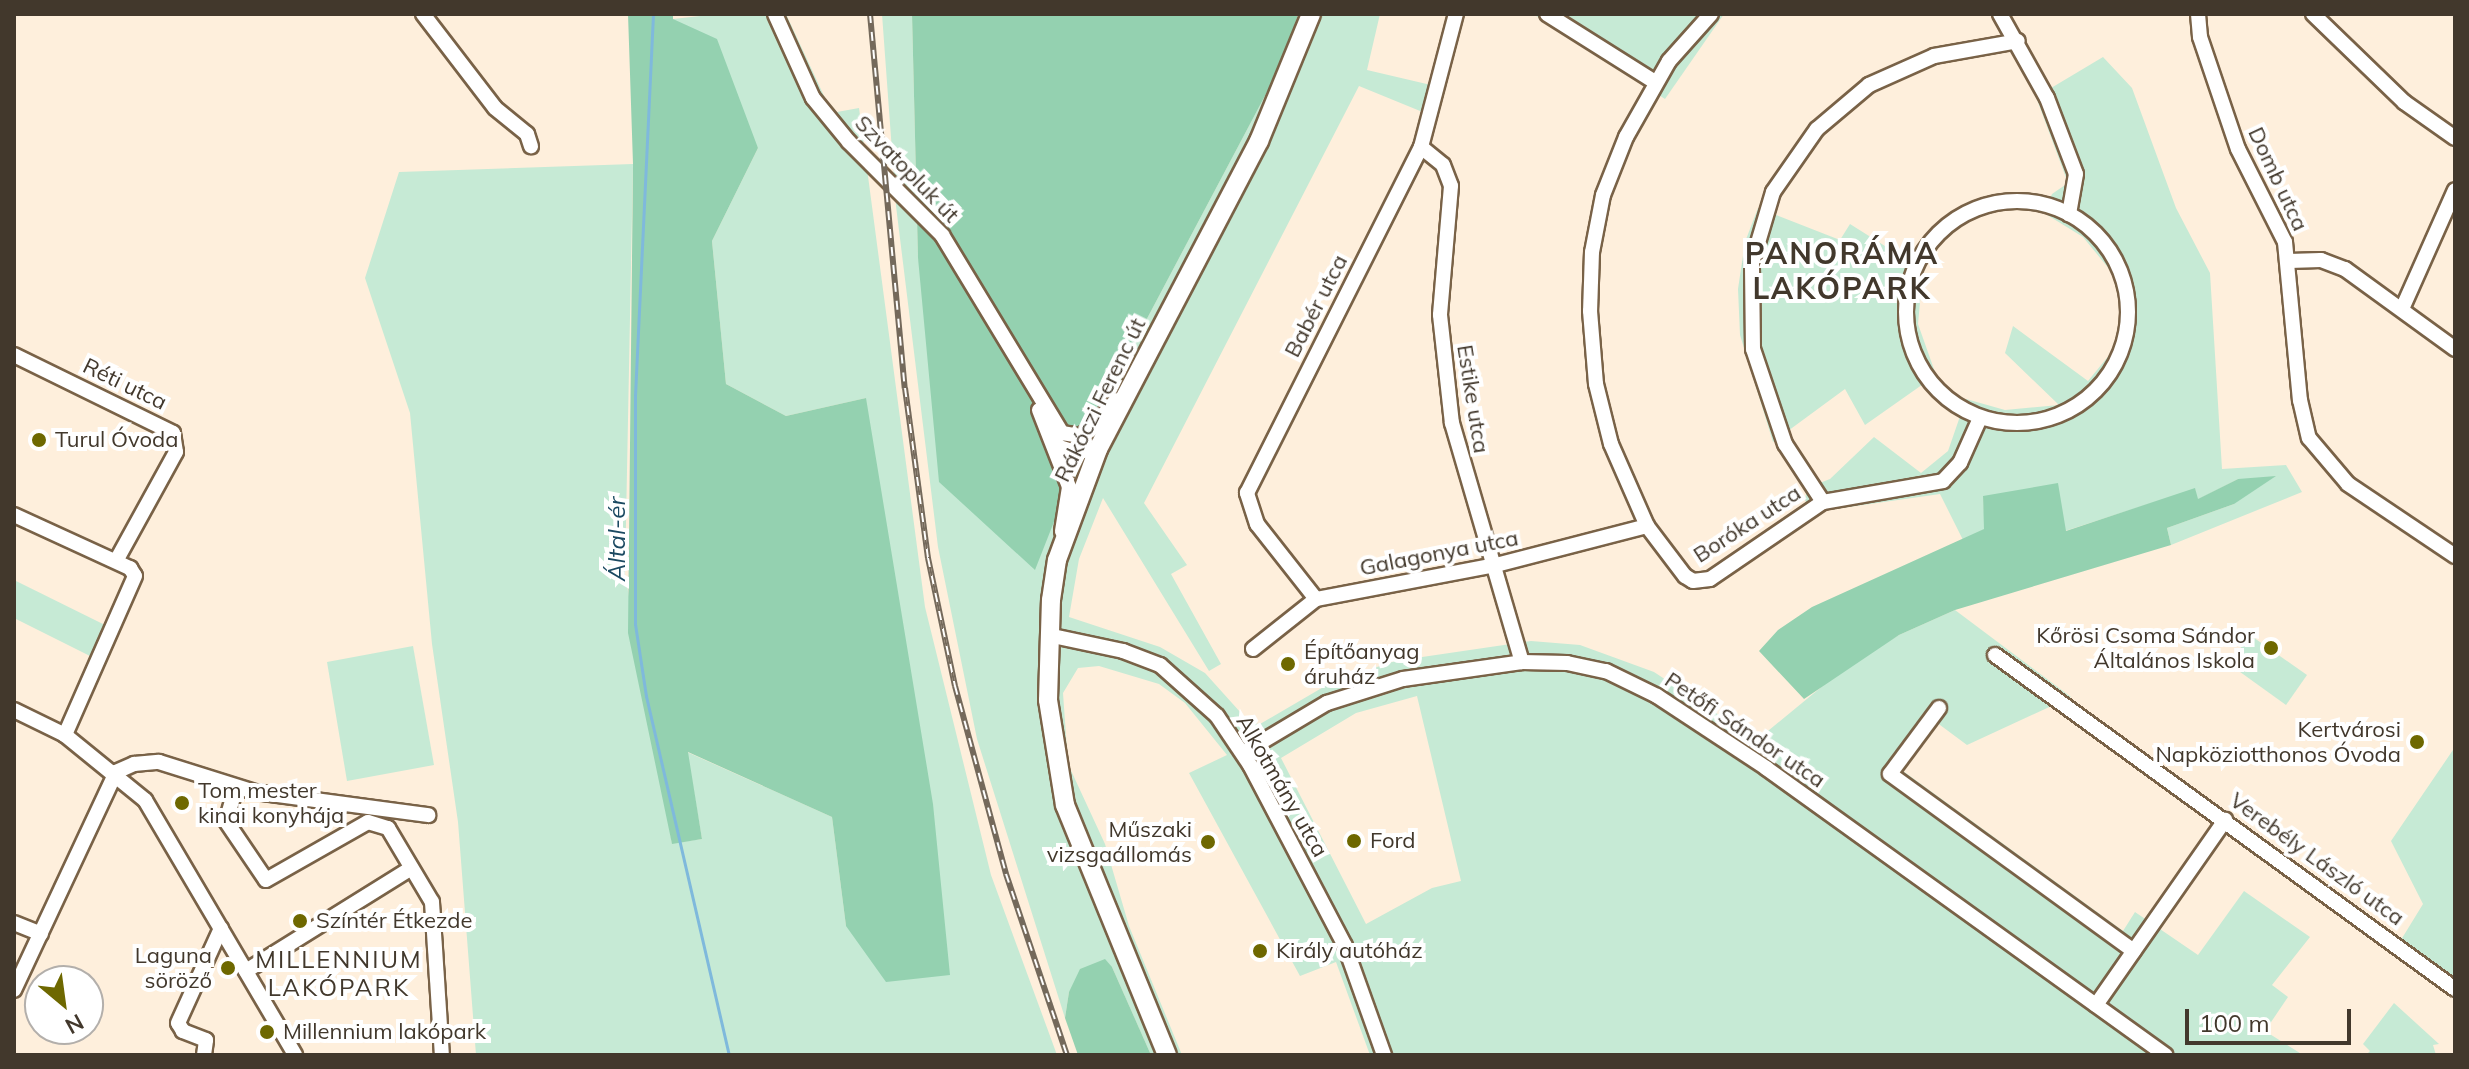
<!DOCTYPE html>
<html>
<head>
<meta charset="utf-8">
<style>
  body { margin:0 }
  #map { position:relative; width:2469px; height:1069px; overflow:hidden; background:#feefdc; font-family:Mulish,sans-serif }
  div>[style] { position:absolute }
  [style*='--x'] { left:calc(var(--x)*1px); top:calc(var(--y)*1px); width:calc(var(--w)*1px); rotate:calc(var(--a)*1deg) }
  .green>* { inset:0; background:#c6ead5 }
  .forest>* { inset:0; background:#94d1b0 }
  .stream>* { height:3px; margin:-1.5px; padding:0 1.5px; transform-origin:1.5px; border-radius:1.5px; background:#7fb9dc }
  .roads { filter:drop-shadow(2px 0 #796247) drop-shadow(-2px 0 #796247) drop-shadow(0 2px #796247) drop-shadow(0 -2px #796247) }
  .street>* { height:14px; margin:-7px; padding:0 7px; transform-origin:7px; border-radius:7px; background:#fff }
  .street>.ring { margin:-7px; padding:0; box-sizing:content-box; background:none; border:14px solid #fff; border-radius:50% }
  .secondary>* { height:18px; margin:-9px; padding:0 9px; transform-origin:9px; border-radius:9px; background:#fff }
  .rail>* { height:6px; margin-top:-3px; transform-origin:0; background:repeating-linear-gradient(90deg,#fff 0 9px,#74695b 0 18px); box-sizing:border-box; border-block:2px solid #74695b }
  .dots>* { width:22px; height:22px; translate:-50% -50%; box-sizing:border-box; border:4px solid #fff; border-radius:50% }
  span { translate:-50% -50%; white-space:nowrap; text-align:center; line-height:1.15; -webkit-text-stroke:8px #fff; paint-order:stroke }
  .street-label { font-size:22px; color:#42382c }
  .poi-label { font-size:22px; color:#42382c }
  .left { translate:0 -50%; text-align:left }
  .right { translate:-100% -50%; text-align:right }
  .water-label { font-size:24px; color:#1b4961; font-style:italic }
  .neighbourhood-label { font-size:24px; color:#42382c; letter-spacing:2px }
  .district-label { font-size:30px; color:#42382c; font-weight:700; letter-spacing:2px }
  .frame { position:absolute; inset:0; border:16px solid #42382c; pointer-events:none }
  .north { position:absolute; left:24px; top:965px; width:80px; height:80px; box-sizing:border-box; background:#fff; border:2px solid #b3afab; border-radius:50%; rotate:151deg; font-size:22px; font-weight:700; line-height:32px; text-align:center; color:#42382c }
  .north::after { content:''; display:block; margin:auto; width:28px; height:36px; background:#6e6800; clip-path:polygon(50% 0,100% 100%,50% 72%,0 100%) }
  .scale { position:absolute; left:2185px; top:1009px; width:166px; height:36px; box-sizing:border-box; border:4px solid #42382c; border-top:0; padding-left:10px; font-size:24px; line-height:28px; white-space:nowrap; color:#42382c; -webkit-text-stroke:6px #fff; paint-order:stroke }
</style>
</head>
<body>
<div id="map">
  <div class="green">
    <i style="clip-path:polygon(718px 14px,786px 14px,825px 98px,837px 112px,859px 108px,925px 607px,991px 875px,1057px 1055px,476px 1055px,458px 822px,432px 644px,410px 413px,365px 278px,399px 172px,633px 164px,625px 574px,672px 843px,702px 839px,687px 752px,832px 817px,846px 926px,866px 398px,786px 416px,726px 384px,712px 241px,758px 148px,673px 19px)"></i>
    <i style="clip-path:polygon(evenodd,882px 14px,912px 14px,918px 258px,1034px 569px,1096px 415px,1286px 56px,1298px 14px,1380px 14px,1367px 70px,1431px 85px,1425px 113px,1359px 86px,1144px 503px,1187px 565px,1171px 574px,1221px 664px,1209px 671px,1103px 498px,1079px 559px,1069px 617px,1160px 647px,1205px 673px,1250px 723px,1260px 724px,1332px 682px,1395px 661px,1531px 641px,1580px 645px,1654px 672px,1757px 740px,1847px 666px,1899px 635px,1955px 610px,2071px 697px,1967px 745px,1936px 722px,1903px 771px,2123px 931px,2135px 912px,2198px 955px,2244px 891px,2310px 937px,2272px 985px,2288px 997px,2265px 1031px,2303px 1055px,1370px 1055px,1336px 962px,1300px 976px,1189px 773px,1227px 755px,1185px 703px,1159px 684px,1099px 666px,1078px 668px,1063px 693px,1068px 764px,1105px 844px,1129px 926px,1182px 1055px,1151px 1055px,1112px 967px,1069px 992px,1065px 1018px,977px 739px,938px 547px,896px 206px,882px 14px,1417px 696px,1461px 881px,1432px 888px,1366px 924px,1281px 758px,1356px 713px,1417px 696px)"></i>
    <i style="clip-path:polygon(1533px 14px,1724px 14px,1665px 99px)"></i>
    <i style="clip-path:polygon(2103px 57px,2132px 88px,2176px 208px,2210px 273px,2222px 469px,2286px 465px,2302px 492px,2171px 545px,2167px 528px,2234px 504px,2238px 479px,2197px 500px,2195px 489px,2065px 531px,1983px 496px,1985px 529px,1963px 540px,1940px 494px,1828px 510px,1814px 517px,1805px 500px,1807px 488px,1830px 479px,1874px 437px,1921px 473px,1948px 451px,1966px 399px,2005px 410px,2059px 405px,2005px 353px,2013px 326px,2088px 381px,2115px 348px,2121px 324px,2119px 281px,2083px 237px,2044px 213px,2052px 194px,2068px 183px,2036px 97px)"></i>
    <i style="clip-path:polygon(1758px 208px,1840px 240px,1850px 224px,1923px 270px,1918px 324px,1936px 375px,1865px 425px,1845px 389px,1773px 442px,1740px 335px,1738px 289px,1745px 242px)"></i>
    <i style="clip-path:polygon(14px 580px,107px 626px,92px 657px,14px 618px)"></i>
    <i style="clip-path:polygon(2250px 635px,2307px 675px,2286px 705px,2229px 664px)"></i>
    <i style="clip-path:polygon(413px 646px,434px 765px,347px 781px,327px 662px)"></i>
    <i style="clip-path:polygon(2455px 747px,2455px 993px,2396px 948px,2423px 904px,2391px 841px)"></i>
    <i style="clip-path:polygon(2394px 1003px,2439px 1044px,2433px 1045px,2436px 1055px,2366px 1055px,2370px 1051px,2363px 1044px)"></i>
  </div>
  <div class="forest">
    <i style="clip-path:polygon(628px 14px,673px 14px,673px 19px,717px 39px,758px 148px,712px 241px,726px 384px,786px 416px,866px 398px,933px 804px,950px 975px,886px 982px,846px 926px,832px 817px,688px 752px,702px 839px,672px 844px,628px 633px,633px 164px)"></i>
    <i style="clip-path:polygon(912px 14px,1298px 14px,1286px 56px,1096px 415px,1035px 570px,939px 482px,918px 258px)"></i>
    <i style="clip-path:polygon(2276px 476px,2234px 504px,2167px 528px,2171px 545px,1955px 610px,1899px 635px,1804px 699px,1759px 651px,1778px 630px,1812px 607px,1984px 529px,1983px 496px,2058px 483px,2066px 531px,2195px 488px,2198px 499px,2238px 479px)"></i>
    <i style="clip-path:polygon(1105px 959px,1112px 967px,1151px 1055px,1078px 1055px,1065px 1018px,1069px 992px,1080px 969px)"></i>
  </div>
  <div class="stream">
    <i style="--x:653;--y:14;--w:382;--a:92.7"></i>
    <i style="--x:635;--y:396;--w:228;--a:90"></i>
    <i style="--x:635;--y:624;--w:73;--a:81.3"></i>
    <i style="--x:646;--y:696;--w:368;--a:77"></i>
  </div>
  <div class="roads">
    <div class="street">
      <i style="--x:423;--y:14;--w:118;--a:52.5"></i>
      <i style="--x:495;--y:108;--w:41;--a:39.1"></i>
      <i style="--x:527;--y:134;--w:13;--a:72"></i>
      <i style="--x:775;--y:14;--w:92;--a:65.7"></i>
      <i style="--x:813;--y:98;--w:57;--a:50.7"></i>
      <i style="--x:849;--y:142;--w:132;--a:45"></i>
      <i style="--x:942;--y:235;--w:232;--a:58.8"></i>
      <i style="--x:1062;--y:433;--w:18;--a:9"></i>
      <i style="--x:1080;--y:436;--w:13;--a:-32"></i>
      <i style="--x:1091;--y:429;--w:38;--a:-49"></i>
      <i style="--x:1547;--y:14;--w:128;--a:32.2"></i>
      <i style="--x:1711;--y:14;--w:63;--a:131.8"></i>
      <i style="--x:1669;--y:61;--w:87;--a:119.5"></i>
      <i style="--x:1626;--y:137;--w:62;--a:111.6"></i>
      <i style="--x:1603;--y:195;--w:58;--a:100.9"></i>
      <i style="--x:1592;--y:252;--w:59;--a:91.9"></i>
      <i style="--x:1590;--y:311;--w:73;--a:85.3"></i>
      <i style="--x:1596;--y:384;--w:62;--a:76"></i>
      <i style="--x:1611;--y:444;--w:90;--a:66.3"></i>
      <i style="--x:1647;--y:526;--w:63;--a:52.8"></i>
      <i style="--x:1685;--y:576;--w:9;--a:32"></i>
      <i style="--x:1693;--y:581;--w:17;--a:-7"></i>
      <i style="--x:1710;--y:579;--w:137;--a:-34.3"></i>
      <i style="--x:1823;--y:502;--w:122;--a:-9.9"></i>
      <i style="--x:1943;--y:481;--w:25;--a:-47"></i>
      <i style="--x:1960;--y:463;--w:49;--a:-66"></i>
      <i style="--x:2000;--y:14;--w:96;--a:60.8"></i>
      <i style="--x:2047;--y:98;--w:81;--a:69.1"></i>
      <i style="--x:2076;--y:174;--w:41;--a:99.9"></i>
      <i style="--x:2198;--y:14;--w:23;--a:85"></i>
      <i style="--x:2200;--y:37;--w:118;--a:71.3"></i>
      <i style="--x:2238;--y:149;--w:104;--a:63.2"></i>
      <i style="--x:2285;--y:242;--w:159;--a:84.6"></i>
      <i style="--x:2300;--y:400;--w:39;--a:77"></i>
      <i style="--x:2309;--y:438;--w:60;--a:49.7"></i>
      <i style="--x:2348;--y:484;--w:129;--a:33.9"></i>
      <i style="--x:2313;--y:14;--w:127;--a:44"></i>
      <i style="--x:2404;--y:102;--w:62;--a:35.2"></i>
      <i style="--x:1421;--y:147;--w:28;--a:39"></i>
      <i style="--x:1443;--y:165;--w:22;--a:69"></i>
      <i style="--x:1451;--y:186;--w:129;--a:94.9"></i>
      <i style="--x:1440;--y:315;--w:109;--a:83.7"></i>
      <i style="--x:1452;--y:423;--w:249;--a:73.7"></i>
      <i class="ring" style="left:1906px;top:201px;width:208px;height:208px"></i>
      <i style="--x:2289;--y:261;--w:32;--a:-2"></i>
      <i style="--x:2321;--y:260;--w:26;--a:21"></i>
      <i style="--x:2345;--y:269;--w:136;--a:36"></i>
      <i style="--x:2402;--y:309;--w:130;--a:-66"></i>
      <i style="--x:14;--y:355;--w:177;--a:26.1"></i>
      <i style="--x:173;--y:433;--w:19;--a:81"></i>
      <i style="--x:176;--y:452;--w:124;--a:118.8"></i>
      <i style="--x:1039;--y:410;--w:83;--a:68.7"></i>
      <i style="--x:1069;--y:487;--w:45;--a:99"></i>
      <i style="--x:1051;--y:436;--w:14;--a:54"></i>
      <i style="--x:1059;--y:447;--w:17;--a:17"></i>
      <i style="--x:1075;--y:452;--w:23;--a:-7"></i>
      <i style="--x:1823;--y:502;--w:69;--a:-123.2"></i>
      <i style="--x:1785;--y:444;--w:100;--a:-108.6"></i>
      <i style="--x:1753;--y:349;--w:86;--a:-90.7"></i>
      <i style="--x:1752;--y:263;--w:74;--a:-73.5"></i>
      <i style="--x:1773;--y:192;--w:77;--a:-55.1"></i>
      <i style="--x:1817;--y:129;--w:68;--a:-40.2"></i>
      <i style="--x:1869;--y:85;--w:71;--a:-24"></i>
      <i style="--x:1934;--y:56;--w:85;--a:-10.1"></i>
      <i style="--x:14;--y:515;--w:128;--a:24.6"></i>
      <i style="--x:130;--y:568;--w:9;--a:58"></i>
      <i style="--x:135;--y:576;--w:174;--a:113.8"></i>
      <i style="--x:1316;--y:599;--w:95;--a:-128.2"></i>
      <i style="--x:1257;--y:524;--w:33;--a:-108"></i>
      <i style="--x:1247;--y:493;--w:387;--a:-63.3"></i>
      <i style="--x:1421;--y:147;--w:138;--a:-75.3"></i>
      <i style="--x:1048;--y:635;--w:77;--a:12"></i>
      <i style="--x:1123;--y:651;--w:40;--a:21"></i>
      <i style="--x:1160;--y:665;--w:76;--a:41.8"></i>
      <i style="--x:1217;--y:716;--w:59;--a:56"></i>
      <i style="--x:1250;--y:765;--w:204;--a:62.3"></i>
      <i style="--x:1345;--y:946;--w:116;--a:70.3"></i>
      <i style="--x:1253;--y:649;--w:80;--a:-38.4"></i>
      <i style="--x:1316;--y:599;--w:183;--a:-10.7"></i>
      <i style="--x:1496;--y:565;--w:156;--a:-14.5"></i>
      <i style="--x:1995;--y:655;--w:568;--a:35.98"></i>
      <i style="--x:1939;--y:708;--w:82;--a:126.6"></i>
      <i style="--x:1890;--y:774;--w:301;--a:36"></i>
      <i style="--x:14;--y:710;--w:57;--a:26.1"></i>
      <i style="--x:65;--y:735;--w:103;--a:39.1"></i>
      <i style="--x:145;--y:800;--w:296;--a:59.5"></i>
      <i style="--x:1243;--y:753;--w:98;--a:-30.8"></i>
      <i style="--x:1327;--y:703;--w:80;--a:-17.5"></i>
      <i style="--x:1403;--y:679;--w:120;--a:-8.1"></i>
      <i style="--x:1522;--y:662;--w:45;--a:1.3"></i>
      <i style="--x:1567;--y:663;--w:40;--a:12"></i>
      <i style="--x:1606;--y:671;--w:57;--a:26.1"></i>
      <i style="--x:1657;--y:696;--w:131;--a:33.4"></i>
      <i style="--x:1766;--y:768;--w:492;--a:35.7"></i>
      <i style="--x:236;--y:787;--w:35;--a:106"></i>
      <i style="--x:226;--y:821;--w:71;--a:55.9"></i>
      <i style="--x:266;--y:880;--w:117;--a:-29.6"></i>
      <i style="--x:368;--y:822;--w:21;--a:17"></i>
      <i style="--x:388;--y:828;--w:86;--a:59.3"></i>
      <i style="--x:432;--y:902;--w:153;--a:86.3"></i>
      <i style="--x:14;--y:923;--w:29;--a:22"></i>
      <i style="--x:246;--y:971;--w:193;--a:-31.9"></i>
      <i style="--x:14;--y:990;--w:241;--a:-64.9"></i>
      <i style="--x:116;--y:772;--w:20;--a:-24"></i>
      <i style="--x:134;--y:764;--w:25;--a:-5"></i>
      <i style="--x:159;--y:762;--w:101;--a:17.4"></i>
      <i style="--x:255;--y:792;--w:175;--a:7.6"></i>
      <i style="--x:2096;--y:1005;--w:226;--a:-55.1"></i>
      <i style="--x:204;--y:1055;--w:15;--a:-82"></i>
      <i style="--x:206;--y:1040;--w:25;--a:-159"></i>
      <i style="--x:183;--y:1031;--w:9;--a:-122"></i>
      <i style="--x:178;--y:1023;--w:104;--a:-65.6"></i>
    </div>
    <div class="secondary">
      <i style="--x:1167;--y:1055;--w:270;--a:-112.2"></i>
      <i style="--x:1065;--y:805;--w:106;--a:-99.2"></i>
      <i style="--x:1048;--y:700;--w:100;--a:-88.3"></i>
      <i style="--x:1051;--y:600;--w:40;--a:-81.5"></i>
      <i style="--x:1057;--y:560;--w:118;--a:-69.7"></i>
      <i style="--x:1098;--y:449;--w:348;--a:-62.4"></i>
      <i style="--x:1259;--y:141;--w:137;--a:-67.7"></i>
    </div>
  </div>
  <div class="rail">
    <i style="--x:870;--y:14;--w:376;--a:84.7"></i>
    <i style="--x:905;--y:388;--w:172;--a:82.3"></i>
    <i style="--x:928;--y:558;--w:131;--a:78.1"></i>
    <i style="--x:955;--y:686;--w:195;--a:74.8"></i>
    <i style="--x:1006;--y:874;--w:191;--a:71.4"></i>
  </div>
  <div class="dots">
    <i style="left:39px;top:440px;background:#6e6800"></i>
    <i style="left:2271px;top:648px;background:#6e6800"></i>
    <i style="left:1288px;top:664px;background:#6e6800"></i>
    <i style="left:2417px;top:742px;background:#6e6800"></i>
    <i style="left:182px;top:803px;background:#6e6800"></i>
    <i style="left:1354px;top:841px;background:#6e6800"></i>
    <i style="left:1208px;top:842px;background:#6e6800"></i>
    <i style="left:300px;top:921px;background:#6e6800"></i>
    <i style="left:1260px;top:951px;background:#6e6800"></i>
    <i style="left:228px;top:968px;background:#6e6800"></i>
    <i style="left:267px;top:1032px;background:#6e6800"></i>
  </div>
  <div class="street-label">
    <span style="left:907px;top:169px;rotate:46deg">Szvatopluk út</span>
    <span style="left:2278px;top:179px;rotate:65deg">Domb utca</span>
    <span style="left:1316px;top:306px;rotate:-63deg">Babér utca</span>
    <span style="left:125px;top:384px;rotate:26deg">Réti utca</span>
    <span style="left:1473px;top:399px;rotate:81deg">Estike utca</span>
    <span style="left:1100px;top:400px;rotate:-64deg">Rákóczi Ferenc út</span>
    <span style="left:1747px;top:524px;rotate:-33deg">Boróka utca</span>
    <span style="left:1439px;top:553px;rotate:-11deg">Galagonya utca</span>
    <span style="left:1745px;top:730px;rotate:34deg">Petőfi Sándor utca</span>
    <span style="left:1282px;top:786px;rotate:60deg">Alkotmány utca</span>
    <span style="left:2317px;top:859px;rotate:36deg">Verebély László utca</span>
  </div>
  <div class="poi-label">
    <span class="left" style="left:55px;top:440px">Turul Óvoda</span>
    <span class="right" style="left:2255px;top:648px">Kőrösi Csoma Sándor<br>Általános Iskola</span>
    <span class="left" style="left:1304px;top:664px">Építőanyag<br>áruház</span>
    <span class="right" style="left:2401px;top:742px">Kertvárosi<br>Napköziotthonos Óvoda</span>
    <span class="left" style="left:198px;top:803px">Tom mester<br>kinai konyhája</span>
    <span class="right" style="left:1192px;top:842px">Műszaki<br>vizsgaállomás</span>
    <span class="left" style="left:1370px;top:841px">Ford</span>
    <span class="left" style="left:316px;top:921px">Színtér Étkezde</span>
    <span class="left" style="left:1276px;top:951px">Király autóház</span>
    <span class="right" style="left:212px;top:968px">Laguna<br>söröző</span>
    <span class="left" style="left:283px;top:1032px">Millennium lakópark</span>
  </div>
  <div class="water-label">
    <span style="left:617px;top:539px;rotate:-90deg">Által-ér</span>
  </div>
  <div class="neighbourhood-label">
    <span style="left:339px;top:974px">MILLENNIUM<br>LAKÓPARK</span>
  </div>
  <div class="district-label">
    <span style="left:1842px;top:270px">PANORÁMA<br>LAKÓPARK</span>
  </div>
  <div class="frame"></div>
  <div class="north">N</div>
  <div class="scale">100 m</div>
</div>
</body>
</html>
